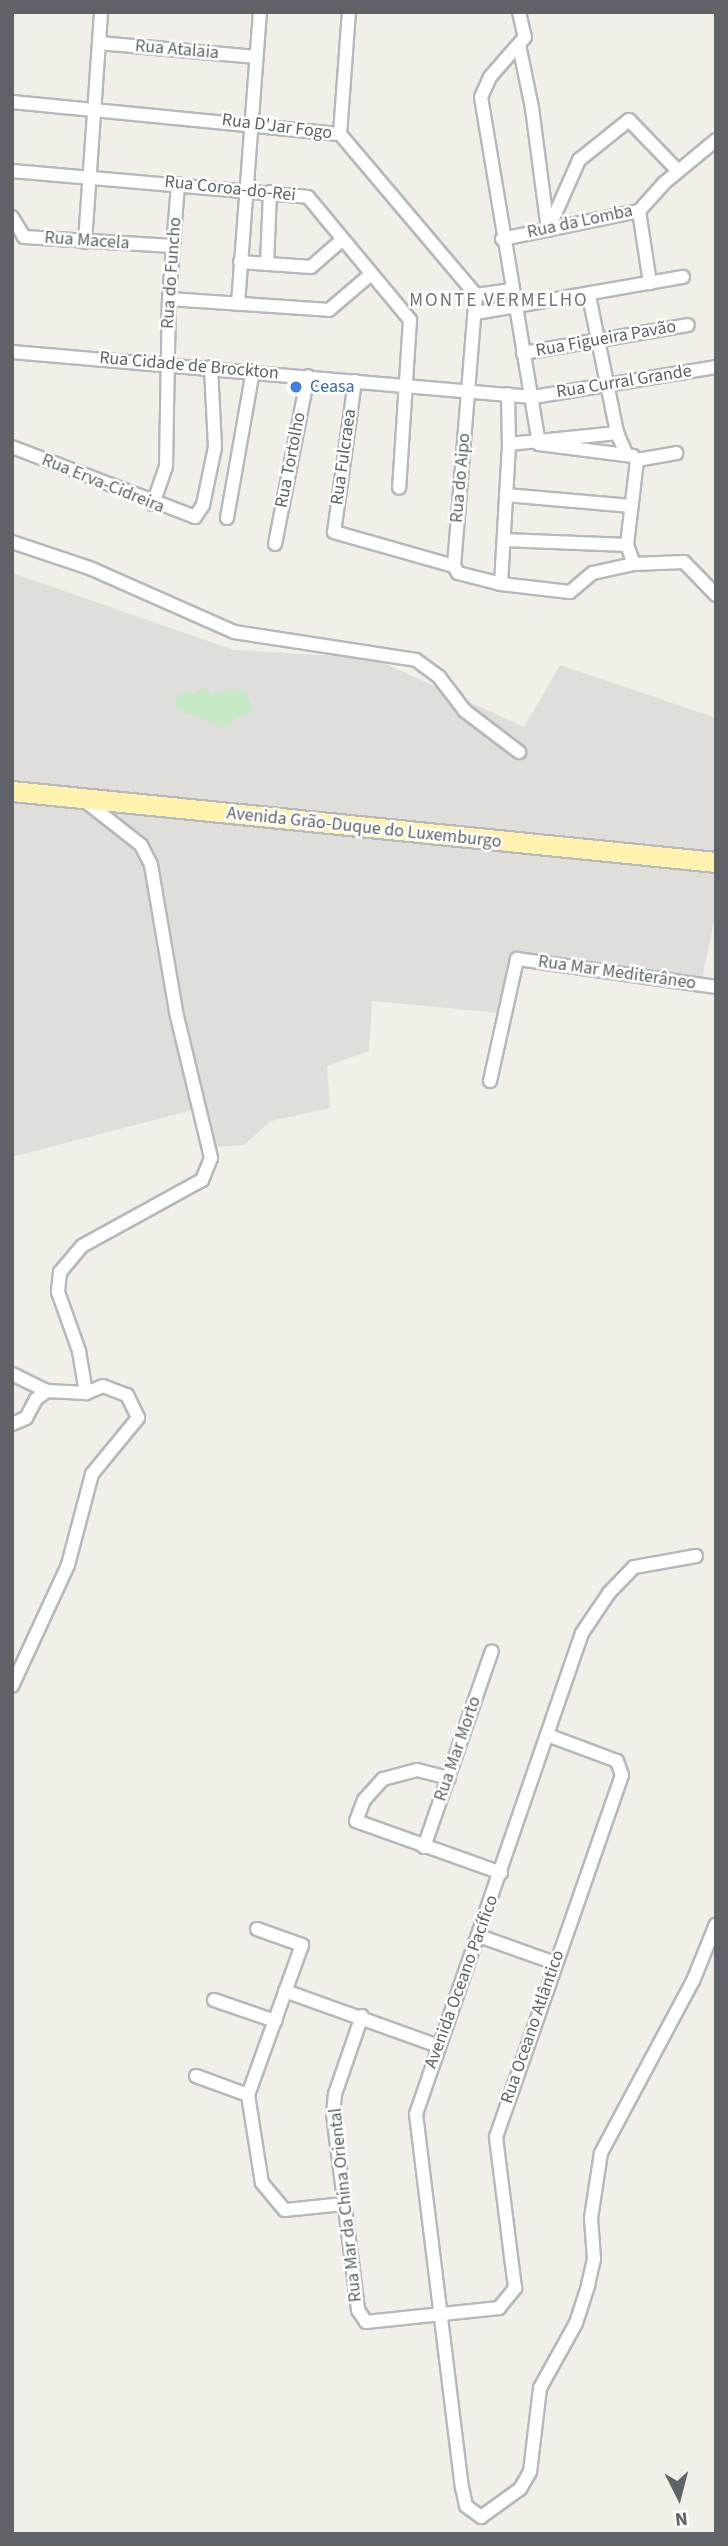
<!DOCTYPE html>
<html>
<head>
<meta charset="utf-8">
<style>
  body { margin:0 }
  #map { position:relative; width:728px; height:2546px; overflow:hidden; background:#f1efe8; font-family:"Source Sans 3",sans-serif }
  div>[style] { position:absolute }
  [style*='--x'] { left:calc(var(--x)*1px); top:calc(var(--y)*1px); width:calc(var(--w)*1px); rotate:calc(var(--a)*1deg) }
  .industrial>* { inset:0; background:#e0deda }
  .green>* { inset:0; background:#c5e8c5 }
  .roads { filter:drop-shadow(2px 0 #b5b8bc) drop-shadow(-2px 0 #b5b8bc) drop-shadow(0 2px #b5b8bc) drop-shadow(0 -2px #b5b8bc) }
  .minor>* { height:12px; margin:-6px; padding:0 6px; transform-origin:6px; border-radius:6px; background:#fff }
  .primary>* { height:19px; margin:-9.5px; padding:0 9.5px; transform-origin:9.5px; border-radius:9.5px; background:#fff2af }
  .dots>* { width:19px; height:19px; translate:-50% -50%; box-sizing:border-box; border:4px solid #fff; border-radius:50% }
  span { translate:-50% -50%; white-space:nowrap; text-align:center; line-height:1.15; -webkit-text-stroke:5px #fff; paint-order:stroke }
  .street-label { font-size:18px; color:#5f6368 }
  .shop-label { font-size:18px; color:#366cbe }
  .left { translate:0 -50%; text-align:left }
  .neighbourhood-label { font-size:19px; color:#70757a; letter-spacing:2px }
  .frame { position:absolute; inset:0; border:14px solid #5f6368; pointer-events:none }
  .north { position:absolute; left:644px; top:2462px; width:70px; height:70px; -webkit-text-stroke:5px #fff; paint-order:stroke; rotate:174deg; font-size:19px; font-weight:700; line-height:28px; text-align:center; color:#5f6368 }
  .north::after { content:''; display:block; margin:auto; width:24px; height:32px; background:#5f6368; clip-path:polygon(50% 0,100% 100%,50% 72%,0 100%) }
</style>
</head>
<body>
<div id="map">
  <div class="industrial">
    <i style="clip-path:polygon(12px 573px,234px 650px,373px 658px,524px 727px,560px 665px,716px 718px,716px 912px,699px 993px,522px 965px,511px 1014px,372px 1001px,369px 1051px,327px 1066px,330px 1108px,271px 1121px,244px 1145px,216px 1147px,204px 1107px,12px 1157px)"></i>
  </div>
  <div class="green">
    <i style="clip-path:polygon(205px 687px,212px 696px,232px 689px,244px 691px,254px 710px,232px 720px,227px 728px,178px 710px,175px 700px,184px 691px,194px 693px)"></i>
  </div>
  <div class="roads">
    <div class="minor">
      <i style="--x:519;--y:12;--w:26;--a:77"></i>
      <i style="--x:525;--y:37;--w:53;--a:131.2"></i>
      <i style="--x:490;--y:77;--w:22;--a:114"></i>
      <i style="--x:481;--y:97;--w:352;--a:80.5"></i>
      <i style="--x:539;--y:444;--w:95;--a:7.3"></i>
      <i style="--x:633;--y:456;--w:6;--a:45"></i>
      <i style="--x:637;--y:460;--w:86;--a:96.7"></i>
      <i style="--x:627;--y:545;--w:20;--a:70"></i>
      <i style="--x:634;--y:564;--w:50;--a:-2.3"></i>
      <i style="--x:684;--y:562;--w:46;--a:45.9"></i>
      <i style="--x:99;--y:43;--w:158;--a:5.1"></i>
      <i style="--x:519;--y:45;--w:64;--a:78.3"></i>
      <i style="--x:532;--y:108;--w:123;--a:82.5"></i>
      <i style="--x:12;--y:102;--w:330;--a:5.6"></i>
      <i style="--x:340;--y:134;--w:211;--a:49.8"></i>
      <i style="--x:340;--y:134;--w:122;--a:-85.8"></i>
      <i style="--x:12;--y:171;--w:297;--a:5"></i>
      <i style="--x:308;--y:197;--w:160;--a:50.3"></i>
      <i style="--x:410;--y:320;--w:168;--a:93.7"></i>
      <i style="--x:639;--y:211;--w:73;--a:81.3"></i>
      <i style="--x:12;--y:217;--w:23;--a:59"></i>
      <i style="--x:24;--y:237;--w:149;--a:3.5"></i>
      <i style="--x:548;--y:230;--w:77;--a:-66.1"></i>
      <i style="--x:579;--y:160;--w:64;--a:-38.7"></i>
      <i style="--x:629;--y:120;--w:71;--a:46.1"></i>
      <i style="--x:502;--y:239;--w:140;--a:-11.6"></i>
      <i style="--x:639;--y:211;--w:38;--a:-48"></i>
      <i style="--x:664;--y:183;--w:67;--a:-39.6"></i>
      <i style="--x:85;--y:242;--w:231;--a:-86"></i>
      <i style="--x:240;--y:262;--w:71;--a:4"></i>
      <i style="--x:311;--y:267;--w:41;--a:-41.1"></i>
      <i style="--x:267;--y:264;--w:72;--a:-87.6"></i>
      <i style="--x:476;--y:295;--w:34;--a:-8"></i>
      <i style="--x:589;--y:296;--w:140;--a:78.4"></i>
      <i style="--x:169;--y:299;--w:160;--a:3.9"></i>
      <i style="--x:329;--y:310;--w:55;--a:-40.6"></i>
      <i style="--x:238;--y:304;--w:293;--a:-85.7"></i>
      <i style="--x:476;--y:313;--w:210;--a:-9.9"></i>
      <i style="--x:12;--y:352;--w:523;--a:4.94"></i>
      <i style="--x:533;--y:397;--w:185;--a:-9.3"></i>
      <i style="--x:523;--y:353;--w:167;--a:-9.6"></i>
      <i style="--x:355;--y:381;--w:152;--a:97.9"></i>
      <i style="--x:334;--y:532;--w:125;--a:15.8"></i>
      <i style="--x:508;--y:394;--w:50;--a:88.9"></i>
      <i style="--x:509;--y:444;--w:109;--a:-5.8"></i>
      <i style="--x:617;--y:433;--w:22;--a:66"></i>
      <i style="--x:12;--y:447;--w:196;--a:20.9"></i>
      <i style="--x:195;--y:517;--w:14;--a:-56"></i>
      <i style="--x:203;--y:505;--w:59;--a:-78.3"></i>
      <i style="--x:215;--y:447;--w:80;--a:-92.9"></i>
      <i style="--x:637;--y:460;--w:40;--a:-10"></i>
      <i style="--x:506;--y:495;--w:126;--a:5"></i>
      <i style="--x:153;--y:504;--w:39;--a:-71"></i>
      <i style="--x:166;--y:467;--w:168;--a:-89"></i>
      <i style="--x:169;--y:299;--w:115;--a:-85.5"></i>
      <i style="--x:227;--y:518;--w:149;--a:-80"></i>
      <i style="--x:504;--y:540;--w:123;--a:2.3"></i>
      <i style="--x:12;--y:542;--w:84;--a:18.6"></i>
      <i style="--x:92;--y:569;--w:155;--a:23.9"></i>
      <i style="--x:234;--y:632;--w:184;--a:8.7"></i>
      <i style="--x:416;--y:660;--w:29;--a:36"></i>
      <i style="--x:439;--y:677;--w:43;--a:52.6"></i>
      <i style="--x:465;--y:711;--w:68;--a:37.2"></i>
      <i style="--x:275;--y:544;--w:171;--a:-78.9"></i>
      <i style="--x:454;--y:566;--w:272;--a:-85.4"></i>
      <i style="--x:454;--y:566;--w:8;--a:60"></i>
      <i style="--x:458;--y:573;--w:44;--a:14.3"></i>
      <i style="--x:501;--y:584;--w:69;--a:6.6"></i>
      <i style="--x:570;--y:592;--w:30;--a:-40"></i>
      <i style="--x:593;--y:573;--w:42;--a:-12.4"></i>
      <i style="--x:501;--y:584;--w:140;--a:-86.7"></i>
      <i style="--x:85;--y:801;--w:71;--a:38.2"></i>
      <i style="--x:141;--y:845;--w:22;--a:63"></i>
      <i style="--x:151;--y:865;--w:149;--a:80.3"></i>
      <i style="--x:176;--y:1012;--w:150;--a:76.5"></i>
      <i style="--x:211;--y:1158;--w:24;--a:112"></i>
      <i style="--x:202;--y:1180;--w:137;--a:151.2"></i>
      <i style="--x:82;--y:1246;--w:34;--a:130"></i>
      <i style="--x:60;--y:1272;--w:20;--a:96"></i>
      <i style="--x:58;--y:1292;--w:63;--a:70.4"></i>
      <i style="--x:79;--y:1351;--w:43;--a:80.5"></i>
      <i style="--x:490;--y:1081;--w:125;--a:-77.5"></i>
      <i style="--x:517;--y:959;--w:201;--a:8"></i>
      <i style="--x:12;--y:1374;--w:39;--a:26"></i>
      <i style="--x:12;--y:1424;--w:15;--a:-23"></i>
      <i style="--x:26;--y:1418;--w:21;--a:-62"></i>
      <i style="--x:36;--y:1399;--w:14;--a:-36"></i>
      <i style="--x:47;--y:1391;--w:39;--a:3"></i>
      <i style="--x:86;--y:1393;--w:18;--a:-22"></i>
      <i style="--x:103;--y:1386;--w:26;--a:21"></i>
      <i style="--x:127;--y:1395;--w:25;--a:64"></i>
      <i style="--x:138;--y:1418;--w:72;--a:129.4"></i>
      <i style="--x:92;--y:1474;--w:94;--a:104.8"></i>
      <i style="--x:68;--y:1565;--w:133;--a:114.8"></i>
      <i style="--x:696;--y:1556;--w:63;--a:169.9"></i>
      <i style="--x:634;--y:1567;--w:36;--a:134"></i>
      <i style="--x:609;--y:1593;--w:48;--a:124"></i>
      <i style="--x:582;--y:1633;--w:509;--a:109.04"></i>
      <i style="--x:416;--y:2114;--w:376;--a:83"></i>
      <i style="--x:462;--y:2487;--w:19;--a:78"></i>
      <i style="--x:466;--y:2506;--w:19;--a:36"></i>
      <i style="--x:481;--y:2517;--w:48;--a:-35.7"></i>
      <i style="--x:520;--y:2489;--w:20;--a:-60"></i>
      <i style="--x:530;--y:2472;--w:85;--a:-83.2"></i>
      <i style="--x:540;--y:2388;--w:74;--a:-61"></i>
      <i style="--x:576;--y:2323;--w:40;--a:-72"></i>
      <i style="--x:588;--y:2285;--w:27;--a:-77"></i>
      <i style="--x:594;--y:2259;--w:41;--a:-94.2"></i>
      <i style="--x:591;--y:2218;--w:66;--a:-81.3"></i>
      <i style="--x:601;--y:2153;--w:195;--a:-61.9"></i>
      <i style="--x:693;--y:1981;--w:61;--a:-68"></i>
      <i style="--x:449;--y:1778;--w:33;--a:-166"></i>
      <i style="--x:417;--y:1770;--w:35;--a:165"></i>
      <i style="--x:383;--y:1779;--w:28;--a:132"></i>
      <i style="--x:364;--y:1800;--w:22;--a:111"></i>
      <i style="--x:356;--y:1821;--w:154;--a:19.7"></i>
      <i style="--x:424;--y:1847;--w:207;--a:-70.9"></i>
      <i style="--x:257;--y:1929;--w:48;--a:19.6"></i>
      <i style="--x:302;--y:1945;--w:159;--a:109.8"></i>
      <i style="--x:248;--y:2095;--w:89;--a:81"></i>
      <i style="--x:262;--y:2183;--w:35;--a:50"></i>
      <i style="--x:285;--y:2210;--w:58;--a:-5.9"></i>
      <i style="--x:479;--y:1936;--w:81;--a:19.6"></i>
      <i style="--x:285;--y:1991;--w:164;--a:19.7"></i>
      <i style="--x:214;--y:2000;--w:65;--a:19"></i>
      <i style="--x:362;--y:2016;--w:83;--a:109.1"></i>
      <i style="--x:335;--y:2094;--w:20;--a:96"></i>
      <i style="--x:333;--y:2114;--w:198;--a:82.7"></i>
      <i style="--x:358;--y:2310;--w:14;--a:56"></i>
      <i style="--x:366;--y:2322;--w:134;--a:-6"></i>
      <i style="--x:499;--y:2308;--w:26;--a:-51"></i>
      <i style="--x:515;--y:2288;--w:152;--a:-97.2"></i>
      <i style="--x:496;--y:2137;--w:383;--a:-70.8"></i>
      <i style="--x:622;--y:1775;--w:15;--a:-110"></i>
      <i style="--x:617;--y:1761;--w:72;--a:-159.5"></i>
      <i style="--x:196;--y:2076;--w:55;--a:20.1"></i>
    </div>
    <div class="primary">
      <i style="--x:12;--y:791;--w:708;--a:5.76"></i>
    </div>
  </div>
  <div class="dots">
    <i style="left:296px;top:387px;background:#3f7fe0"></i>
  </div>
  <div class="street-label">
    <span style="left:177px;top:50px;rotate:5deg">Rua Atalaia</span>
    <span style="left:277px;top:127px;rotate:7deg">Rua D'Jar Fogo</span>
    <span style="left:230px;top:189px;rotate:6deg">Rua Coroa-do-Rei</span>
    <span style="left:580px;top:222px;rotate:-12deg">Rua da Lomba</span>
    <span style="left:87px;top:241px;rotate:4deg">Rua Macela</span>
    <span style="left:172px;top:273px;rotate:-86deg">Rua do Funcho</span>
    <span style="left:606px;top:339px;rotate:-10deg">Rua Figueira Pavão</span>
    <span style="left:189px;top:366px;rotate:5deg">Rua Cidade de Brockton</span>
    <span style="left:624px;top:382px;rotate:-9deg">Rua Curral Grande</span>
    <span style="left:344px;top:457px;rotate:-82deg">Rua Fulcraea</span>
    <span style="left:291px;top:460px;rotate:-79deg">Rua Tortolho</span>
    <span style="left:461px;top:478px;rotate:-85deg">Rua do Aipo</span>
    <span style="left:103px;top:484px;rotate:22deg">Rua Erva-Cidreira</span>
    <span style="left:364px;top:828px;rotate:6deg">Avenida Grão-Duque do Luxemburgo</span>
    <span style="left:617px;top:973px;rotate:8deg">Rua Mar Mediterâneo</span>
    <span style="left:458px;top:1749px;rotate:-71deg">Rua Mar Morto</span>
    <span style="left:462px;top:1982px;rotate:-70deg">Avenida Oceano Pacífico</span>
    <span style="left:533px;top:2027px;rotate:-71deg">Rua Oceano Atlântico</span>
    <span style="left:346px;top:2205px;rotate:-96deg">Rua Mar da China Oriental</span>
  </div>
  <div class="shop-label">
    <span class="left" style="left:310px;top:387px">Ceasa</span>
  </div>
  <div class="neighbourhood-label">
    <span style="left:499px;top:301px">MONTE VERMELHO</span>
  </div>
  <div class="frame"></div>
  <div class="north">N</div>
</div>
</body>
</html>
